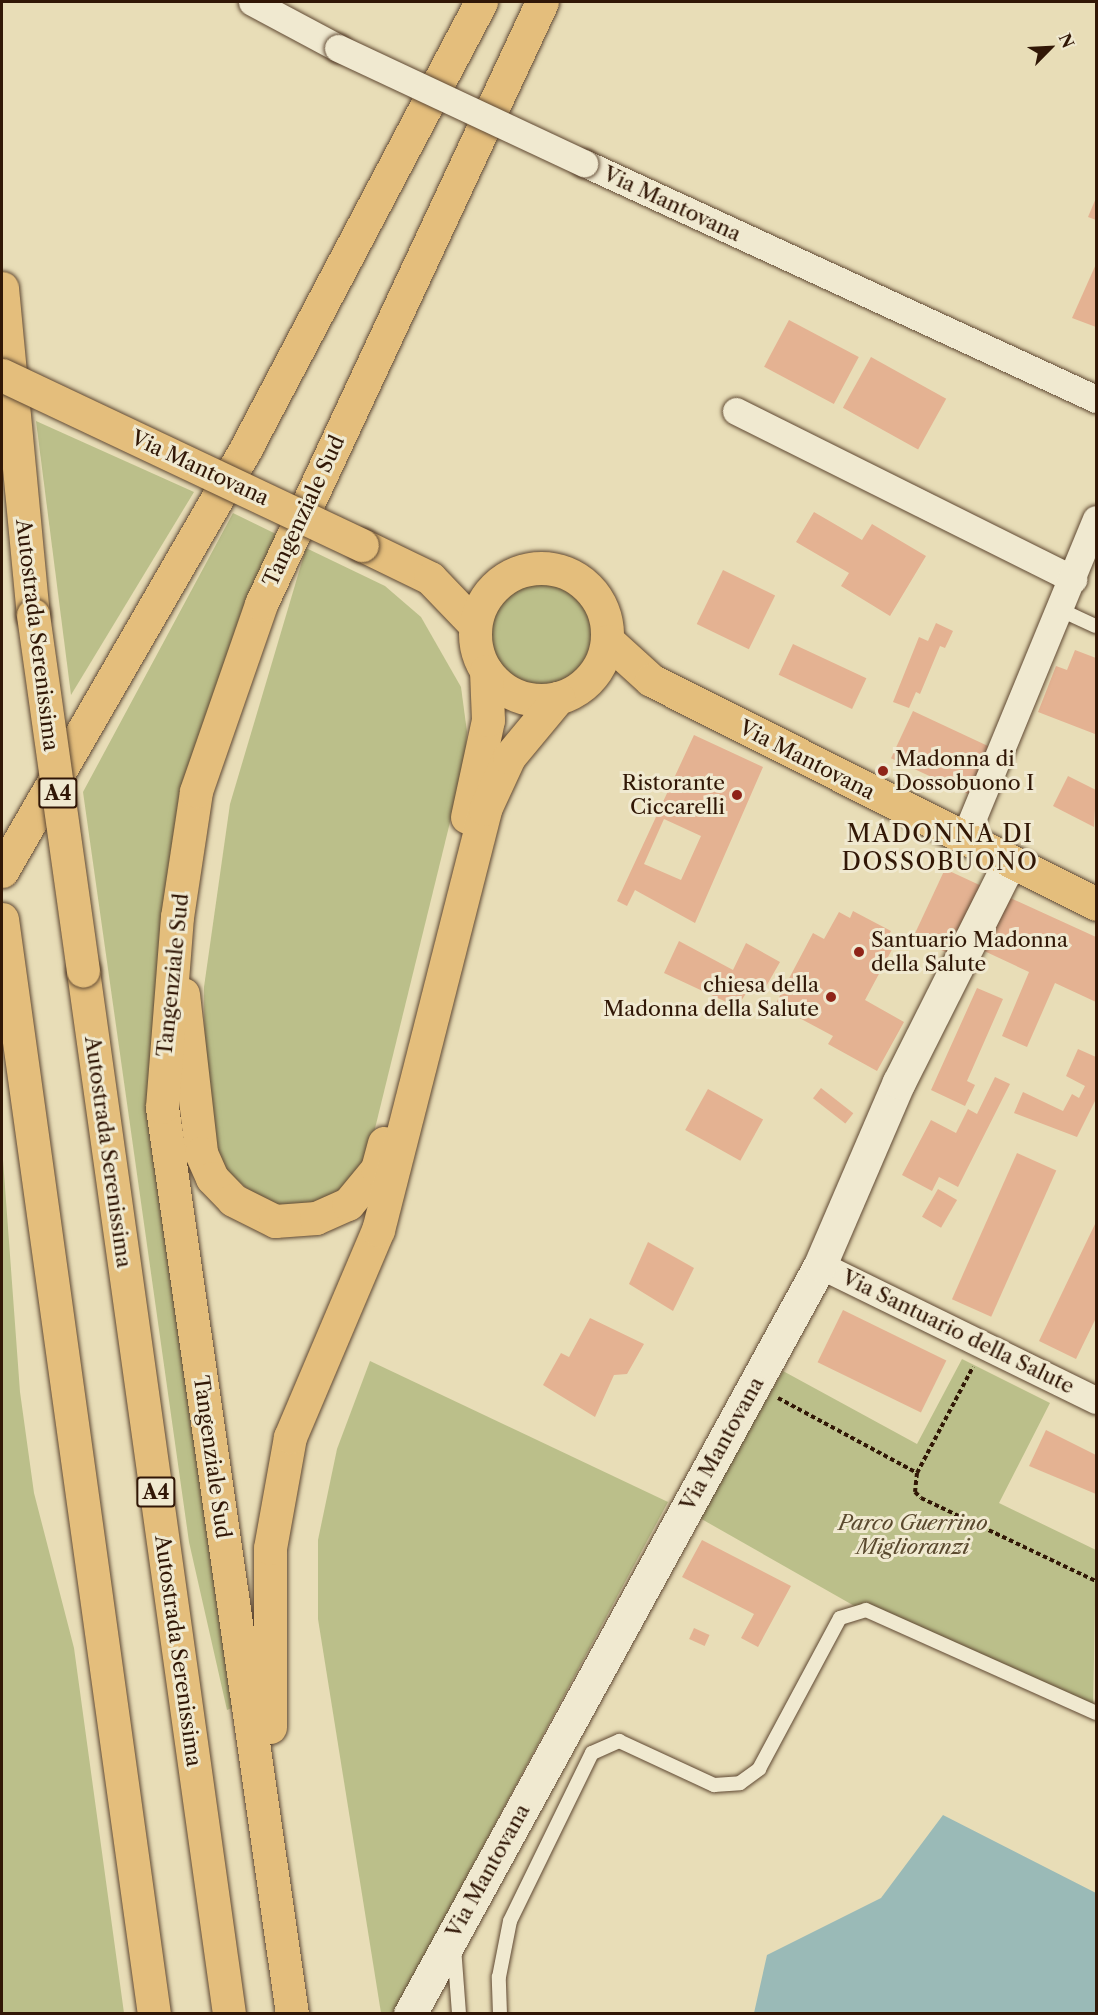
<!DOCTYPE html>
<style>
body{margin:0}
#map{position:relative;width:1098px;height:2015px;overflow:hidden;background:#e8ddb7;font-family:"Libre Caslon Text",serif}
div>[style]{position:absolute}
.green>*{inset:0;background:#bbbf8a}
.round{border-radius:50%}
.water>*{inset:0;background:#9abab7}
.building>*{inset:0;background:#e4b292;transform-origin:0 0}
.path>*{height:4px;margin-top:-2px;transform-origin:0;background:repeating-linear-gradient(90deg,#311706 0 4.5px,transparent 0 7.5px)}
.roads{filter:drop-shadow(0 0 2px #5f4832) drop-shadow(0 0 2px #5f4832)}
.service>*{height:14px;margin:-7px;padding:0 7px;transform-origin:7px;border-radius:7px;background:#f0e9d0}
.minor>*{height:27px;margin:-13.5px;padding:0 13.5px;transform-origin:13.5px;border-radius:13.5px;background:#f0e9d0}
.tertiary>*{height:33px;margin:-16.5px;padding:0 16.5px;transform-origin:16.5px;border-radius:16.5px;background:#f0e9d0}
.primary>*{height:33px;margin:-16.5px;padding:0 16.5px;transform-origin:16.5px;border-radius:16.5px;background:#e4be7c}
.primary>.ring{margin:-16.5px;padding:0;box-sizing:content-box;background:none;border:33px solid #e4be7c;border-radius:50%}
.trunk>*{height:33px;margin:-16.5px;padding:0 16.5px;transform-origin:16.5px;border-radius:16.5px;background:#e4be7c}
.motorway>*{height:33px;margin:-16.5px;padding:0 16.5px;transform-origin:16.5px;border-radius:16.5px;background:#e4be7c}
.bridges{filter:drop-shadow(0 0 2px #5f4832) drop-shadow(0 0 2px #5f4832)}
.minor-bridge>*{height:27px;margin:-13.5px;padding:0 13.5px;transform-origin:13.5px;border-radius:13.5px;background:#f0e9d0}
.primary-bridge>*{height:33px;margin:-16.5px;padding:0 16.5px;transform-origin:16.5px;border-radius:16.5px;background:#e4be7c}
.motorway-bridge>*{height:33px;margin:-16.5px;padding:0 16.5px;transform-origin:16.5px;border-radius:16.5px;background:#e4be7c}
.dots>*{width:16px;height:16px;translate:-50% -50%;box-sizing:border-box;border:3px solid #f0e9d0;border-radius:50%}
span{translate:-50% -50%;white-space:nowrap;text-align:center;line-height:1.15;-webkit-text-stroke:6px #f0e9d0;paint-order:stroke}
.shield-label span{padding:2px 4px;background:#f0e9d0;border:2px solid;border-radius:4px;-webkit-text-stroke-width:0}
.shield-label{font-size:20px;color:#311706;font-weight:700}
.street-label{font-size:21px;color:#311706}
.poi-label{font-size:21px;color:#311706}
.left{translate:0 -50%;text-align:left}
.right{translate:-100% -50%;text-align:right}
.park-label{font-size:21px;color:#5a492e;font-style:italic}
.quarter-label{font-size:24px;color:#311706;letter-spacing:1.5px}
.frame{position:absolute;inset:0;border:3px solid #311706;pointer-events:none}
.north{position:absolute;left:1020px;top:18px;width:60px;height:60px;-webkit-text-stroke:4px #f0e9d0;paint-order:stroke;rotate:66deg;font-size:16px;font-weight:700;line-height:24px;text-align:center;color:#311706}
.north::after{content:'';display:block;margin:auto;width:21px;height:27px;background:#311706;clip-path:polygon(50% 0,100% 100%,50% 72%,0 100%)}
</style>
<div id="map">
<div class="green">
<i style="clip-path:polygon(36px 421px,194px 492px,71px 695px)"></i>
<i style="clip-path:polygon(233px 513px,278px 535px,158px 975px,232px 1708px,227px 1710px,189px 1542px,83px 792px)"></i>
<i style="clip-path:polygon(306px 548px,385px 586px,421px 617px,461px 687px,467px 732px,465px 761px,368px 1157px,351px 1182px,320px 1202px,285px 1207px,262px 1201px,219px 1165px,205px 1093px,204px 987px,230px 804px)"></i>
<i class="round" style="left:487px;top:580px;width:106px;height:106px"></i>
<i style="clip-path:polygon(2px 1146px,20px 1392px,34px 1493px,74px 1648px,124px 2013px,2px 2013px)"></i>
<i style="clip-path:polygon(962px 1359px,1050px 1403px,999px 1503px,1096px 1550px,1093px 1712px,865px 1612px,698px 1517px,783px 1371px,917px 1444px)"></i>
<i style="clip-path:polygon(370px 1361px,668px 1502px,393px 2014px,381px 2013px,318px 1619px,318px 1540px,337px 1449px)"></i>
</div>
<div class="water">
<i style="clip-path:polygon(943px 1815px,1096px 1893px,1096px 2013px,754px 2013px,767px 1955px,881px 1898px)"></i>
</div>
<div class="building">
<i style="clip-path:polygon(1096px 198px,1096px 220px,1088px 217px)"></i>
<i style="clip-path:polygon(1096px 264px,1096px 327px,1072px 318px)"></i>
<i style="left:789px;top:320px;width:79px;height:53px;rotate:28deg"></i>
<i style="left:871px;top:357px;width:86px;height:58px;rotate:29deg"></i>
<i style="clip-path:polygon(814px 512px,862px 540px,872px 524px,926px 556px,890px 616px,841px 586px,849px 573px,796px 542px)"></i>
<i style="left:723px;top:570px;width:58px;height:60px;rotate:26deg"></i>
<i style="clip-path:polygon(936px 623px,953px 631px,945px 648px,940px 646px,920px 694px,916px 692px,909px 708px,893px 702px,919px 637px,928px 641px)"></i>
<i style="left:793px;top:644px;width:81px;height:34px;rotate:25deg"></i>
<i style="clip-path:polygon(1075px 650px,1096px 658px,1095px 734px,1038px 712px,1056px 666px,1067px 670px)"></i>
<i style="left:913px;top:711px;width:88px;height:52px;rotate:25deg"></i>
<i style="clip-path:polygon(evenodd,694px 735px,763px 767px,695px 923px,635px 890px,627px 906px,617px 901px,694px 735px,664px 819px,701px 836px,681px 880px,644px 864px,664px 819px)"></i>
<i style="clip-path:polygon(1068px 776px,1096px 790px,1094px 827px,1053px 806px)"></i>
<i style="left:945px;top:869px;width:44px;height:75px;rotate:25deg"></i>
<i style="clip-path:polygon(1006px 896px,1096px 937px,1096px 1002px,1055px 983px,1027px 1047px,1002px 1036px,1029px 972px,982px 950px)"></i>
<i style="clip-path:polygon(853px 911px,891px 931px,887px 938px,896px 942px,865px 1000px,904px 1022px,877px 1071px,828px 1044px,833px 1036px,775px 1005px,813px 933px,824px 939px,839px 912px,850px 918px)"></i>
<i style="clip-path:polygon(679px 941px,733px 970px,746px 943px,780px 962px,764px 990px,753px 983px,737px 1007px,664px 973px)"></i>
<i style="clip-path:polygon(977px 988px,1003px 999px,967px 1081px,975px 1085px,965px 1106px,931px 1090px)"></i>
<i style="clip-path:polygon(1078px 1049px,1096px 1057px,1096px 1099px,1077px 1137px,1014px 1113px,1023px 1092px,1063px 1111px,1072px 1094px,1079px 1098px,1085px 1086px,1066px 1076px)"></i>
<i style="clip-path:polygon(995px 1077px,1010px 1084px,958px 1187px,939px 1177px,932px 1191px,902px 1175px,931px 1120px,956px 1133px,968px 1109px,977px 1114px)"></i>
<i style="left:821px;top:1088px;width:41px;height:13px;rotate:38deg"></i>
<i style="left:708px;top:1089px;width:63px;height:47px;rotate:29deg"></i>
<i style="left:1017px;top:1153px;width:43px;height:160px;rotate:24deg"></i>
<i style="left:938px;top:1189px;width:22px;height:32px;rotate:30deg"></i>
<i style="clip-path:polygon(1096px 1222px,1096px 1318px,1076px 1359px,1039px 1341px)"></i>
<i style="clip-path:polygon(648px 1242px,694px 1268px,673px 1311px,629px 1284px)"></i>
<i style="left:843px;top:1310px;width:115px;height:58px;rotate:26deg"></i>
<i style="clip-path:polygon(590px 1318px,644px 1344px,627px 1374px,614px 1375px,595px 1417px,543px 1385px,561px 1353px,569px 1357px)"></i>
<i style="clip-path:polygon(1046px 1430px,1096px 1455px,1096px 1494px,1029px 1466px)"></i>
<i style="clip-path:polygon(702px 1540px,791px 1586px,758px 1647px,741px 1638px,754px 1614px,682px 1577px)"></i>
<i style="left:694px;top:1628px;width:17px;height:12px;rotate:24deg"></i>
</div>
<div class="path">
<i style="left:778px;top:1398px;width:158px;rotate:28.3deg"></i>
<i style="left:917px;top:1473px;width:19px;rotate:96deg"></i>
<i style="left:915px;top:1492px;width:8px;rotate:45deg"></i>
<i style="left:921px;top:1498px;width:194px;rotate:25.4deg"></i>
<i style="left:917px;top:1473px;width:120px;rotate:-62.2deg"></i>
</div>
<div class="roads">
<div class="service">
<i style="left:1061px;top:610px;width:38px;rotate:25deg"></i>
<i style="left:454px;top:1947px;width:67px;rotate:85.7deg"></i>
<i style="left:500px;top:2014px;width:37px;rotate:-92deg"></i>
<i style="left:499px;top:1977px;width:57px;rotate:-78.9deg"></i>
<i style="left:510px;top:1921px;width:187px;rotate:-64deg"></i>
<i style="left:592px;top:1753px;width:30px;rotate:-24deg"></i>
<i style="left:619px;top:1741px;width:105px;rotate:24.9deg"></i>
<i style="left:714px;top:1785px;width:26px;rotate:-4deg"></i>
<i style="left:740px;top:1783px;width:24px;rotate:-36deg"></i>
<i style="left:759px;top:1769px;width:171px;rotate:-61.8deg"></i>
<i style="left:840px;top:1618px;width:27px;rotate:-17deg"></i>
<i style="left:866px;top:1610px;width:252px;rotate:24.1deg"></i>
</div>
<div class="minor">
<i style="left:252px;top:2px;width:98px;rotate:28.1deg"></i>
<i style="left:584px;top:163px;width:564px;rotate:24.75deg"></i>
<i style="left:736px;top:411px;width:377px;rotate:26.5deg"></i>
<i style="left:964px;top:839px;width:346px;rotate:-67.6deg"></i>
<i style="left:820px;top:1265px;width:307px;rotate:26.1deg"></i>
</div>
<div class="tertiary">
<i style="left:410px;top:2014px;width:854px;rotate:-61.3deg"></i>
<i style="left:820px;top:1265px;width:199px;rotate:-66.7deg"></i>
<i style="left:899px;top:1082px;width:245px;rotate:-63.3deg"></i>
</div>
<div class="primary">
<i style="left:362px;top:545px;width:76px;rotate:25.9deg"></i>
<i style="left:430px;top:578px;width:65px;rotate:46.2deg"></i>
<i class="ring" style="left:475px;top:568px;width:99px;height:99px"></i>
<i style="left:608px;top:641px;width:58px;rotate:42.2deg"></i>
<i style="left:651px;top:680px;width:498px;rotate:26.7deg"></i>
</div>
<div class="trunk">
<i style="left:467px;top:817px;width:99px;rotate:-77.8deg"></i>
<i style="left:488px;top:720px;width:49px;rotate:-92.3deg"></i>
<i style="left:2px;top:871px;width:491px;rotate:-60deg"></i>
<i style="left:247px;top:446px;width:502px;rotate:-62.21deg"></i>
<i style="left:183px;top:994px;width:160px;rotate:83.5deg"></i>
<i style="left:201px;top:1153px;width:27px;rotate:66deg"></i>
<i style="left:212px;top:1178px;width:30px;rotate:46deg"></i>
<i style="left:233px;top:1200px;width:47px;rotate:26.6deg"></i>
<i style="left:275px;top:1221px;width:41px;rotate:-4.2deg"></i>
<i style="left:316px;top:1218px;width:35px;rotate:-24deg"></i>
<i style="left:348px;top:1204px;width:45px;rotate:-50.4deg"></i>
<i style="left:377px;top:1169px;width:27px;rotate:-75deg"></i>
<i style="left:270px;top:1727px;width:179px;rotate:-90deg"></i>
<i style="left:270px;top:1548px;width:113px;rotate:-79.8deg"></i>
<i style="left:290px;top:1437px;width:225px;rotate:-67deg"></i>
<i style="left:378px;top:1230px;width:434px;rotate:-75.7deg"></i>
<i style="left:485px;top:809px;width:57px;rotate:-65.2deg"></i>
<i style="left:509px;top:757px;width:77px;rotate:-50.3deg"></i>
<i style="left:292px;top:2014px;width:916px;rotate:-98.16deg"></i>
<i style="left:162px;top:1107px;width:191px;rotate:-85.5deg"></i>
<i style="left:177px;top:917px;width:127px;rotate:-81.4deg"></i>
<i style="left:196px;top:791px;width:198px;rotate:-70.8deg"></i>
<i style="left:261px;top:604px;width:664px;rotate:-64.98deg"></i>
</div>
<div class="motorway">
<i style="left:2px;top:288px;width:328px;rotate:84.6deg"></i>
<i style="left:2px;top:919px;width:1105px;rotate:82.1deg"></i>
<i style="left:83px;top:971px;width:1053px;rotate:82.03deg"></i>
</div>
</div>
<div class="bridges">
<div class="minor-bridge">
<i style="left:338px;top:48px;width:272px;rotate:25.1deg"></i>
</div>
<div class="primary-bridge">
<i style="left:2px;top:375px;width:398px;rotate:25.3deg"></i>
</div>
<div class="motorway-bridge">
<i style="left:33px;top:615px;width:359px;rotate:82deg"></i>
</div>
</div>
<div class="dots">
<i style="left:883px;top:771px;background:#8f2418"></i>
<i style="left:737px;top:795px;background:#8f2418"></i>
<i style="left:859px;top:952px;background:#8f2418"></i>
<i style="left:831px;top:997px;background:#8f2418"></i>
</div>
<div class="shield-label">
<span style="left:58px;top:793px">A4</span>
<span style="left:156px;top:1492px">A4</span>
</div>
<div class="street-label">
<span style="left:672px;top:204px;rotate:25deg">Via Mantovana</span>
<span style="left:200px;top:468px;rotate:25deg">Via Mantovana</span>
<span style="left:304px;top:511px;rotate:-65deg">Tangenziale Sud</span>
<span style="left:37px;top:635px;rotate:83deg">Autostrada Serenissima</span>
<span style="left:807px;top:760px;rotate:27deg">Via Mantovana</span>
<span style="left:173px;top:975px;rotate:-84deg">Tangenziale Sud</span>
<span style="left:108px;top:1152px;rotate:82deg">Autostrada Serenissima</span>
<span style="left:958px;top:1332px;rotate:26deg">Via Santuario della Salute</span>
<span style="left:722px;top:1444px;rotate:-61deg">Via Mantovana</span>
<span style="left:212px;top:1457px;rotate:82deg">Tangenziale Sud</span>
<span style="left:178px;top:1651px;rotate:82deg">Autostrada Serenissima</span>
<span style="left:488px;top:1871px;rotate:-61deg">Via Mantovana</span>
</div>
<div class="poi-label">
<span class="left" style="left:895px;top:771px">Madonna di<br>Dossobuono I</span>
<span class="right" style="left:725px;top:795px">Ristorante<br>Ciccarelli</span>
<span class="left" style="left:871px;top:952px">Santuario Madonna<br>della Salute</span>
<span class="right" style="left:819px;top:997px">chiesa della<br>Madonna della Salute</span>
</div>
<div class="park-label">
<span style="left:913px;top:1535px">Parco Guerrino<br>Miglioranzi</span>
</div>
<div class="quarter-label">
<span style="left:940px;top:848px">MADONNA DI<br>DOSSOBUONO</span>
</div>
<div class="frame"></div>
<div class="north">N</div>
</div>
